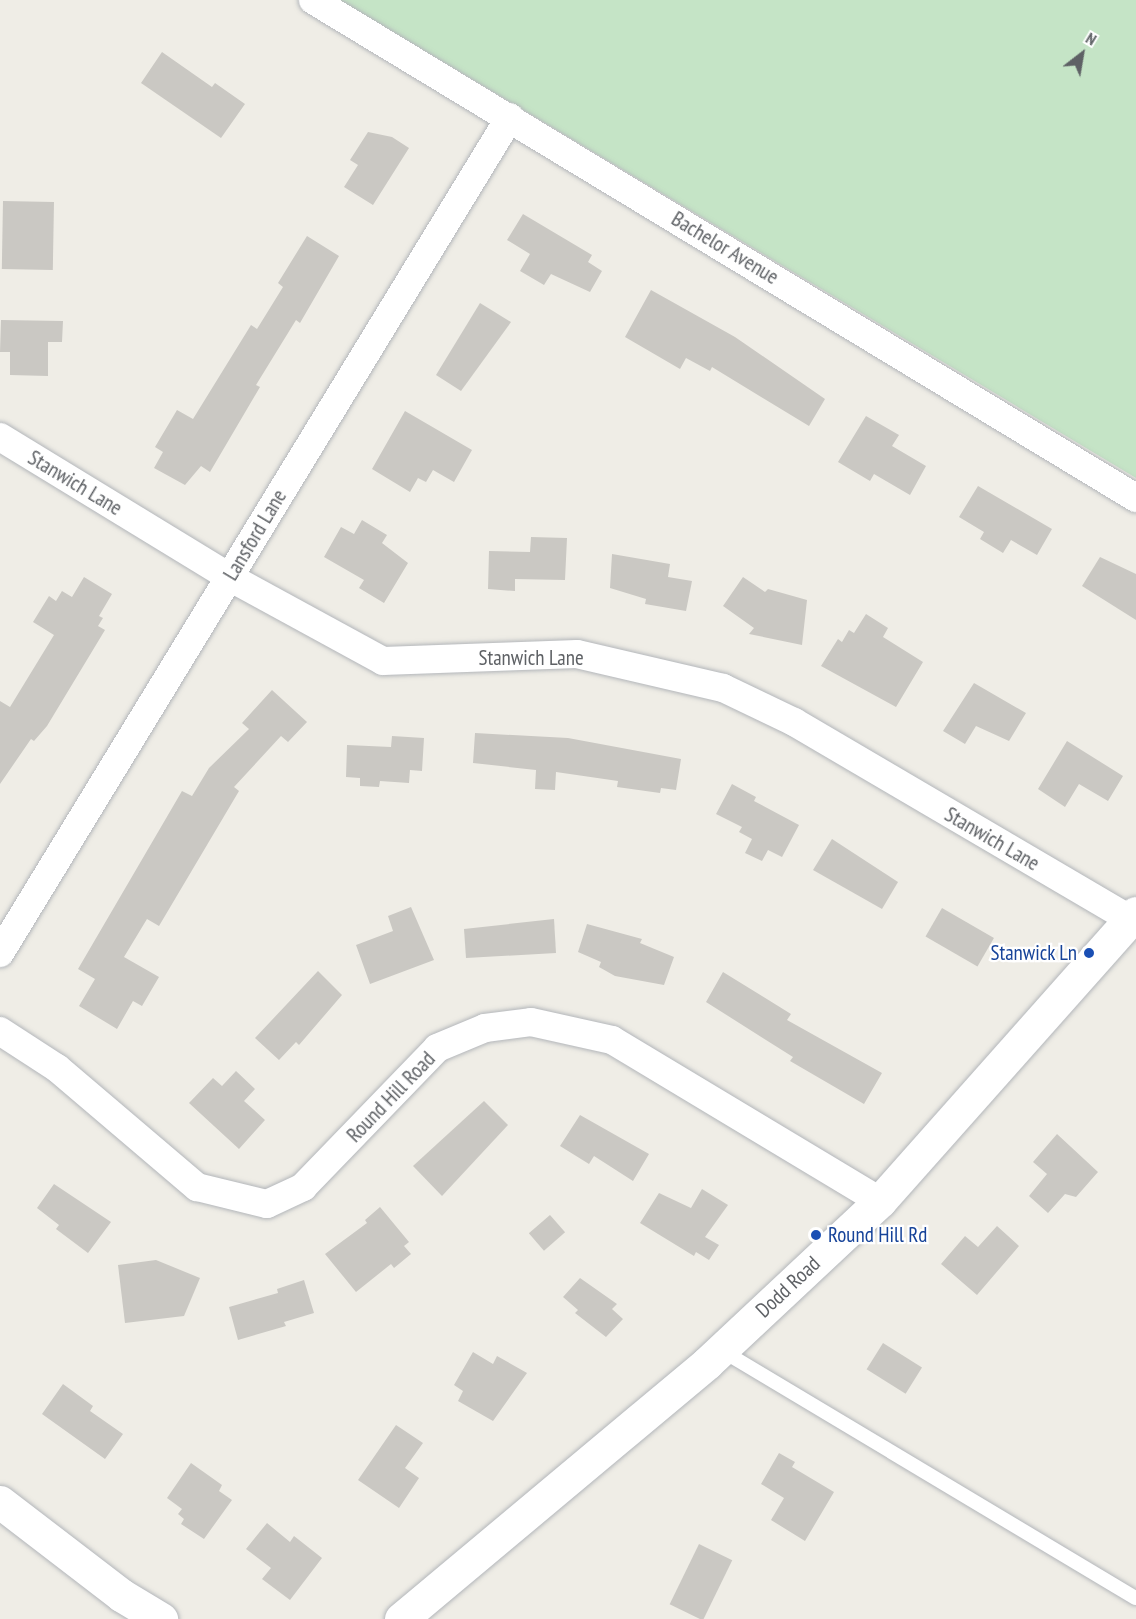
<!DOCTYPE html>
<style>
body{margin:0}
#map{position:relative;width:1136px;height:1619px;overflow:hidden;background:#efede6;font-family:"PT Sans Narrow",sans-serif}
div>[style]{position:absolute}
.green>*{inset:0;background:#c5e4c6}
.building>*{inset:0;background:#cac8c3;transform-origin:0 0}
.roads{filter:drop-shadow(0 0 2px #b3b6ba) drop-shadow(0 0 2px #b3b6ba)}
.lane>*{height:14px;margin:-7px;padding:0 7px;transform-origin:7px;border-radius:7px;background:#fff}
.street>*{height:28px;margin:-14px;padding:0 14px;transform-origin:14px;border-radius:14px;background:#fff}
.secondary>*{height:33px;margin:-16.5px;padding:0 16.5px;transform-origin:16.5px;border-radius:16.5px;background:#fff}
.dots>*{width:16px;height:16px;translate:-50% -50%;box-sizing:border-box;border:3px solid #fff;border-radius:50%}
span{translate:-50% -50%;white-space:nowrap;text-align:center;line-height:1.15;-webkit-text-stroke:4.5px #fff;paint-order:stroke}
.street-label{font-size:21px;color:#5e6165}
.transit-label{font-size:21px;color:#164399}
.right{translate:-100% -50%;text-align:right}
.left{translate:0 -50%;text-align:left}
.north{position:absolute;left:1052px;top:24px;width:60px;height:60px;-webkit-text-stroke:4px #fff;paint-order:stroke;rotate:31deg;font-size:16px;font-weight:700;line-height:24px;text-align:center;color:#5e6165}
.north::after{content:'';display:block;margin:auto;width:21px;height:27px;background:#5e6165;clip-path:polygon(50% 0,100% 100%,50% 72%,0 100%)}
</style>
<div id="map">
<div class="green">
<i style="clip-path:polygon(340px 0,1136px 0,1136px 478px,515px 105px)"></i>
</div>
<div class="building">
<i style="clip-path:polygon(162px 52px,212px 87px,215px 83px,245px 104px,221px 138px,141px 83px)"></i>
<i style="clip-path:polygon(368px 132px,392px 137px,409px 148px,373px 205px,344px 187px,358px 165px,350px 160px)"></i>
<i style="left:3px;top:201px;width:51px;height:68px;rotate:1deg"></i>
<i style="clip-path:polygon(523px 214px,592px 255px,588px 262px,602px 271px,590px 292px,551px 274px,544px 285px,520px 271px,530px 254px,507px 240px)"></i>
<i style="clip-path:polygon(307px 236px,339px 256px,300px 323px,296px 320px,256px 385px,260px 387px,210px 472px,201px 466px,185px 485px,154px 468px,163px 452px,155px 447px,177px 410px,193px 419px,251px 325px,257px 329px,283px 287px,278px 283px)"></i>
<i style="clip-path:polygon(651px 290px,735px 337px,825px 399px,809px 426px,712px 367px,710px 371px,686px 358px,680px 369px,625px 337px)"></i>
<i style="clip-path:polygon(480px 303px,511px 322px,461px 391px,436px 375px)"></i>
<i style="clip-path:polygon(1px 320px,63px 321px,62px 342px,48px 342px,48px 376px,10px 375px,10px 352px,0 352px)"></i>
<i style="clip-path:polygon(405px 411px,472px 450px,454px 482px,433px 470px,426px 482px,418px 478px,410px 492px,372px 469px)"></i>
<i style="clip-path:polygon(866px 416px,899px 435px,892px 446px,926px 466px,910px 495px,874px 474px,870px 481px,838px 462px)"></i>
<i style="clip-path:polygon(978px 486px,1052px 529px,1037px 555px,1011px 540px,1003px 553px,980px 539px,984px 532px,959px 517px)"></i>
<i style="clip-path:polygon(362px 520px,387px 535px,382px 543px,408px 563px,384px 603px,359px 588px,364px 580px,324px 557px,341px 527px,354px 534px)"></i>
<i style="clip-path:polygon(531px 537px,567px 538px,565px 580px,515px 579px,515px 591px,488px 589px,489px 551px,530px 552px)"></i>
<i style="clip-path:polygon(612px 554px,670px 564px,668px 577px,692px 581px,686px 611px,645px 604px,646px 599px,610px 588px)"></i>
<i style="clip-path:polygon(1100px 557px,1136px 574px,1136px 620px,1082px 586px)"></i>
<i style="clip-path:polygon(84px 577px,112px 594px,99px 616px,103px 618px,98px 626px,105px 630px,47px 726px,34px 741px,31px 739px,0 784px,0 701px,10px 707px,54px 635px,33px 622px,49px 596px,56px 601px,62px 591px,72px 597px)"></i>
<i style="clip-path:polygon(743px 577px,765px 592px,768px 589px,807px 600px,802px 645px,749px 634px,754px 628px,723px 606px)"></i>
<i style="clip-path:polygon(866px 614px,888px 628px,883px 637px,923px 662px,896px 707px,821px 666px,838px 639px,842px 642px,849px 630px,854px 633px)"></i>
<i style="clip-path:polygon(974px 683px,1026px 713px,1009px 741px,976px 726px,965px 744px,943px 731px)"></i>
<i style="clip-path:polygon(272px 690px,307px 722px,288px 742px,281px 736px,234px 787px,239px 791px,159px 926px,147px 919px,124px 957px,159px 977px,142px 1006px,133px 1001px,117px 1029px,79px 1006px,95px 979px,78px 969px,182px 791px,192px 796px,209px 768px,249px 729px,242px 723px)"></i>
<i style="clip-path:polygon(475px 733px,568px 738px,681px 759px,676px 790px,661px 788px,660px 793px,617px 787px,618px 781px,556px 772px,555px 790px,535px 789px,536px 770px,473px 763px)"></i>
<i style="clip-path:polygon(392px 736px,424px 738px,422px 771px,410px 770px,409px 783px,380px 781px,379px 787px,360px 786px,360px 778px,346px 777px,347px 745px,391px 747px)"></i>
<i style="clip-path:polygon(1067px 741px,1123px 776px,1108px 801px,1079px 784px,1065px 807px,1038px 789px)"></i>
<i style="clip-path:polygon(732px 784px,756px 797px,754px 801px,799px 825px,782px 857px,768px 850px,762px 861px,745px 853px,752px 839px,739px 832px,742px 827px,716px 814px)"></i>
<i style="clip-path:polygon(832px 839px,898px 882px,882px 909px,813px 870px)"></i>
<i style="clip-path:polygon(411px 907px,434px 960px,370px 984px,356px 945px,393px 931px,388px 916px)"></i>
<i style="left:942px;top:908px;width:60px;height:33px;rotate:30deg"></i>
<i style="clip-path:polygon(554px 919px,556px 953px,466px 958px,464px 929px)"></i>
<i style="clip-path:polygon(587px 924px,642px 939px,640px 943px,674px 957px,664px 985px,615px 976px,599px 967px,601px 962px,578px 952px)"></i>
<i style="clip-path:polygon(318px 971px,342px 995px,299px 1045px,296px 1042px,279px 1060px,255px 1038px)"></i>
<i style="clip-path:polygon(723px 972px,791px 1014px,787px 1020px,882px 1073px,864px 1104px,790px 1061px,793px 1057px,706px 1002px)"></i>
<i style="clip-path:polygon(236px 1071px,255px 1089px,244px 1101px,265px 1120px,239px 1149px,189px 1103px,213px 1078px,222px 1086px)"></i>
<i style="clip-path:polygon(484px 1101px,508px 1125px,442px 1196px,413px 1166px)"></i>
<i style="clip-path:polygon(580px 1115px,649px 1154px,633px 1181px,594px 1156px,589px 1164px,560px 1146px)"></i>
<i style="clip-path:polygon(1057px 1134px,1098px 1172px,1076px 1197px,1065px 1194px,1048px 1213px,1029px 1196px,1047px 1174px,1033px 1162px)"></i>
<i style="clip-path:polygon(54px 1184px,111px 1222px,88px 1253px,56px 1229px,59px 1225px,37px 1208px)"></i>
<i style="clip-path:polygon(702px 1189px,728px 1205px,705px 1237px,719px 1245px,709px 1260px,696px 1252px,694px 1256px,640px 1223px,659px 1193px,691px 1208px)"></i>
<i style="clip-path:polygon(380px 1207px,409px 1242px,404px 1246px,411px 1254px,394px 1268px,391px 1264px,356px 1292px,325px 1254px,367px 1223px,365px 1220px)"></i>
<i style="left:550px;top:1215px;width:23px;height:28px;rotate:49deg"></i>
<i style="clip-path:polygon(997px 1226px,1019px 1246px,977px 1295px,941px 1264px,965px 1236px,978px 1247px)"></i>
<i style="clip-path:polygon(156px 1260px,200px 1278px,184px 1316px,125px 1323px,118px 1265px)"></i>
<i style="clip-path:polygon(580px 1278px,617px 1304px,612px 1309px,623px 1319px,606px 1337px,575px 1313px,578px 1310px,563px 1297px)"></i>
<i style="clip-path:polygon(304px 1280px,314px 1313px,284px 1322px,286px 1326px,238px 1340px,229px 1307px,278px 1293px,277px 1289px)"></i>
<i style="left:883px;top:1343px;width:46px;height:31px;rotate:32deg"></i>
<i style="clip-path:polygon(473px 1352px,493px 1364px,497px 1356px,527px 1373px,493px 1421px,458px 1401px,463px 1391px,454px 1385px)"></i>
<i style="clip-path:polygon(63px 1384px,93px 1406px,90px 1411px,123px 1434px,105px 1459px,42px 1414px)"></i>
<i style="clip-path:polygon(396px 1425px,423px 1443px,405px 1468px,419px 1478px,399px 1508px,358px 1480px)"></i>
<i style="clip-path:polygon(779px 1453px,795px 1462px,792px 1467px,834px 1492px,805px 1541px,771px 1520px,784px 1498px,761px 1484px)"></i>
<i style="clip-path:polygon(191px 1463px,222px 1485px,219px 1491px,232px 1500px,204px 1539px,181px 1524px,184px 1519px,178px 1514px,182px 1509px,167px 1498px)"></i>
<i style="clip-path:polygon(267px 1523px,290px 1542px,294px 1536px,322px 1558px,290px 1600px,262px 1579px,271px 1568px,246px 1549px)"></i>
<i style="left:699px;top:1544px;width:37px;height:67px;rotate:26deg"></i>
</div>
<div class="roads">
<div class="lane">
<i style="left:721px;top:1350px;width:483px;rotate:30.9deg"></i>
</div>
<div class="street">
<i style="left:313px;top:0;width:962px;rotate:31.18deg"></i>
<i style="left:0;top:437px;width:268px;rotate:31.4deg"></i>
<i style="left:229px;top:577px;width:175px;rotate:28.6deg"></i>
<i style="left:383px;top:661px;width:194px;rotate:-2.1deg"></i>
<i style="left:577px;top:654px;width:150px;rotate:13.1deg"></i>
<i style="left:723px;top:688px;width:79px;rotate:25.6deg"></i>
<i style="left:794px;top:722px;width:397px;rotate:30.4deg"></i>
<i style="left:0;top:953px;width:979px;rotate:-58.61deg"></i>
<i style="left:0;top:1031px;width:68px;rotate:33deg"></i>
<i style="left:57px;top:1068px;width:184px;rotate:40.4deg"></i>
<i style="left:197px;top:1187px;width:72px;rotate:13.7deg"></i>
<i style="left:267px;top:1204px;width:40px;rotate:-25deg"></i>
<i style="left:303px;top:1187px;width:193px;rotate:-46deg"></i>
<i style="left:437px;top:1048px;width:52px;rotate:-22.6deg"></i>
<i style="left:485px;top:1028px;width:46px;rotate:-7.4deg"></i>
<i style="left:531px;top:1022px;width:83px;rotate:12.5deg"></i>
<i style="left:612px;top:1040px;width:313px;rotate:31deg"></i>
</div>
<div class="secondary">
<i style="left:0;top:1502px;width:153px;rotate:37.5deg"></i>
<i style="left:121px;top:1595px;width:47px;rotate:31deg"></i>
<i style="left:401px;top:1619px;width:399px;rotate:-39.9deg"></i>
<i style="left:707px;top:1363px;width:237px;rotate:-43.1deg"></i>
<i style="left:880px;top:1201px;width:385px;rotate:-48.4deg"></i>
</div>
</div>
<div class="dots">
<i style="left:1089px;top:953px;background:#1a4fb4"></i>
<i style="left:816px;top:1235px;background:#1a4fb4"></i>
</div>
<div class="street-label">
<span style="left:725px;top:248px;rotate:31deg">Bachelor Avenue</span>
<span style="left:75px;top:483px;rotate:31deg">Stanwich Lane</span>
<span style="left:255px;top:535px;rotate:-59deg">Lansford Lane</span>
<span style="left:531px;top:658px">Stanwich Lane</span>
<span style="left:992px;top:839px;rotate:30deg">Stanwich Lane</span>
<span style="left:391px;top:1097px;rotate:-46deg">Round Hill Road</span>
<span style="left:788px;top:1287px;rotate:-43deg">Dodd Road</span>
</div>
<div class="transit-label">
<span class="right" style="left:1077px;top:953px">Stanwick Ln</span>
<span class="left" style="left:828px;top:1235px">Round Hill Rd</span>
</div>
<div class="north">N</div>
</div>
